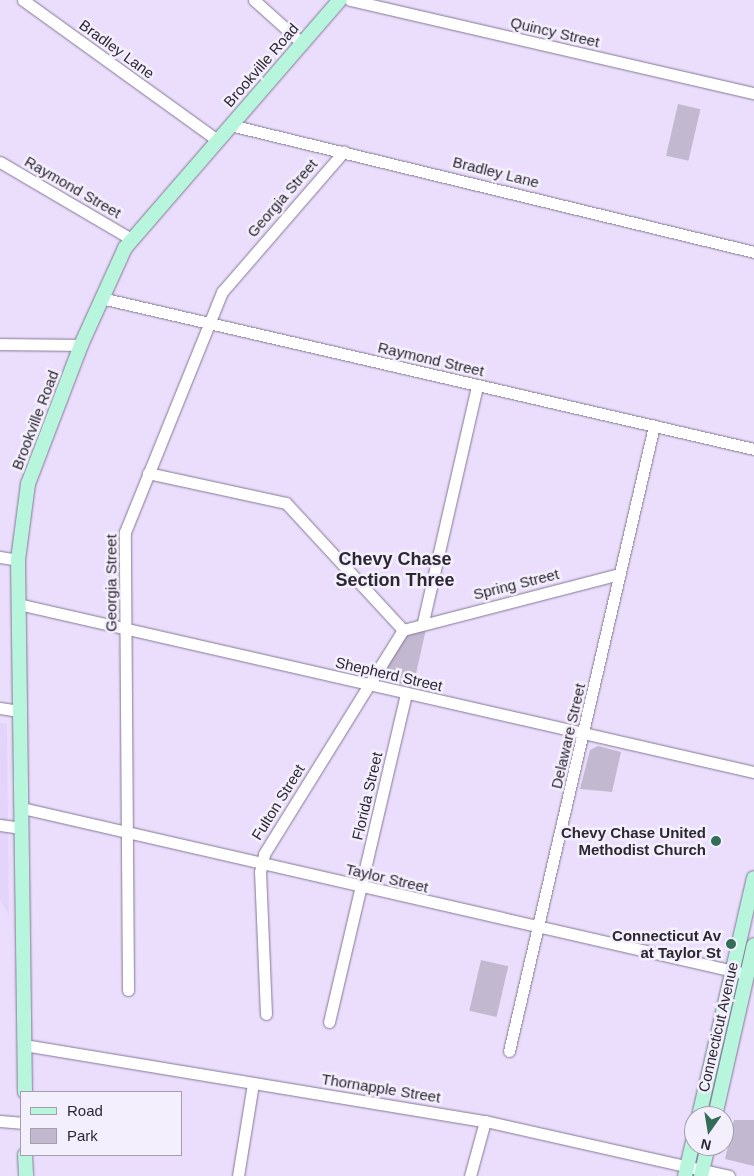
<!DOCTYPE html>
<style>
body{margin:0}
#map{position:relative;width:754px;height:1176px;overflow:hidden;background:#ebdefd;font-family:Helvetica,sans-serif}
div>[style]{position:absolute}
.built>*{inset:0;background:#e4d4fb}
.green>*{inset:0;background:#c2b8cf;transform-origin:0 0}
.roads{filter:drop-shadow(0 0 1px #847894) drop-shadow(0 0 1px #847894)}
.minor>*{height:11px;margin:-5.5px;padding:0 5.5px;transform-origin:5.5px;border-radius:5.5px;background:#fff}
.major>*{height:14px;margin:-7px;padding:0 7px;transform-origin:7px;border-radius:7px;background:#b7f6dd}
.dots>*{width:14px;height:14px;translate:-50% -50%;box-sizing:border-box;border:2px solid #f4effc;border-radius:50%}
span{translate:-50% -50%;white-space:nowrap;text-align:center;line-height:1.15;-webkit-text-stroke:5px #f4effc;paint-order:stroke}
.street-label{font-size:15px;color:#2c2732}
.poi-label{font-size:15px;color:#2c2732;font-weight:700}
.right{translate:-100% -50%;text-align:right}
.quarter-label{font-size:18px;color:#2c2732;font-weight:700}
.legend{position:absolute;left:20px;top:1091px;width:162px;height:65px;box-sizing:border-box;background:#f4effc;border:1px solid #a49fab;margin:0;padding:6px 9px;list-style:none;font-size:15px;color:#2c2732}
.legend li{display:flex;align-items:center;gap:10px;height:25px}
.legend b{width:25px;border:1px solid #a49fab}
.north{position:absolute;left:684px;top:1106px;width:50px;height:50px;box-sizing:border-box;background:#f4effc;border:1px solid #a49fab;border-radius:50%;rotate:193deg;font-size:14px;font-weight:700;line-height:20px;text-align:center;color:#2c2732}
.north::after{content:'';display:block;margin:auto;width:18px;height:22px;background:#336d57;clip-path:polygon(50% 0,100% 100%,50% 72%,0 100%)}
</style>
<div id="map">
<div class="built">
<i style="clip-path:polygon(0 722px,7px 724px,9px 916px,0 900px)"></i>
</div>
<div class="green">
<i style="left:678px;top:104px;width:23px;height:53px;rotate:13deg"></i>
<i style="clip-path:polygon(426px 629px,413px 687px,386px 680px,381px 673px,405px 634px)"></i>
<i style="clip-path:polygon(598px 746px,621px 752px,612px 792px,580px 789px,590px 750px)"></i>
<i style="left:481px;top:960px;width:28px;height:52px;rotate:13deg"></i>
<i style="clip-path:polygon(734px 1120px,754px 1120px,754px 1166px,725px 1159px)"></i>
</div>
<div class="roads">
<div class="minor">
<i style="left:23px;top:0;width:239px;rotate:35.8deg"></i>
<i style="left:254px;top:0;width:64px;rotate:41.9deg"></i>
<i style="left:350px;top:0;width:415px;rotate:13deg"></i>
<i style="left:230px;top:125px;width:539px;rotate:13.62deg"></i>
<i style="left:0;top:162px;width:152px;rotate:30.4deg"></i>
<i style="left:101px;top:298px;width:670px;rotate:13.02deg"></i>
<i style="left:0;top:344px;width:81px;rotate:0.7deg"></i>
<i style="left:148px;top:473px;width:141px;rotate:12.3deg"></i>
<i style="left:286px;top:503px;width:173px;rotate:47.3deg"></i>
<i style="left:403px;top:630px;width:224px;rotate:-14.5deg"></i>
<i style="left:0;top:557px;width:18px;rotate:9deg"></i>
<i style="left:18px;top:604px;width:755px;rotate:12.86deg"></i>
<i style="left:423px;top:622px;width:242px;rotate:-77.1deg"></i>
<i style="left:0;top:708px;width:19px;rotate:9deg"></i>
<i style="left:22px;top:808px;width:744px;rotate:12.9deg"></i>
<i style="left:0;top:825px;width:22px;rotate:8deg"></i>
<i style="left:128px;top:990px;width:458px;rotate:-90.4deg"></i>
<i style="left:125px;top:532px;width:259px;rotate:-68deg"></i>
<i style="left:222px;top:292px;width:186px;rotate:-49.1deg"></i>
<i style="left:266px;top:1014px;width:142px;rotate:-92.4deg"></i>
<i style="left:260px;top:872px;width:18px;rotate:-77deg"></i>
<i style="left:264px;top:854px;width:264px;rotate:-58.2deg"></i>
<i style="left:329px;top:1022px;width:338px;rotate:-76.8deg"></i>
<i style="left:24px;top:1045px;width:467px;rotate:9.4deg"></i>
<i style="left:485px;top:1121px;width:250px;rotate:12.7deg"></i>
<i style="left:509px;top:1051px;width:642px;rotate:-76.94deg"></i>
<i style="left:0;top:1121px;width:21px;rotate:5deg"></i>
<i style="left:238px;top:1176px;width:94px;rotate:-80.8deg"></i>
<i style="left:470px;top:1176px;width:57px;rotate:-74.7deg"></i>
</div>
<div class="major">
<i style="left:25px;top:1092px;width:532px;rotate:-90.75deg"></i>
<i style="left:18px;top:560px;width:77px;rotate:-82.5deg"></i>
<i style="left:28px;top:484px;width:149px;rotate:-69.1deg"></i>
<i style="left:81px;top:345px;width:107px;rotate:-65.6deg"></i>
<i style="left:125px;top:248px;width:328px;rotate:-49.1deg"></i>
<i style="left:699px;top:1116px;width:244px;rotate:-77deg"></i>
<i style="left:715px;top:1116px;width:175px;rotate:-77.2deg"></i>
<i style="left:25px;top:1155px;width:21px;rotate:87deg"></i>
<i style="left:685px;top:1176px;width:39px;rotate:-77deg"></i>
<i style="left:701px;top:1176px;width:31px;rotate:-77deg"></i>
</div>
</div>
<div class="dots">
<i style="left:716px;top:841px;background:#336d57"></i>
<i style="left:731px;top:944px;background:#336d57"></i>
</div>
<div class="street-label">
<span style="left:555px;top:32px;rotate:13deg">Quincy Street</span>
<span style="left:117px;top:49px;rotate:36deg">Bradley Lane</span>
<span style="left:261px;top:65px;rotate:-49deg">Brookville Road</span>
<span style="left:496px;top:172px;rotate:14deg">Bradley Lane</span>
<span style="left:73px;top:187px;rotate:30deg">Raymond Street</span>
<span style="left:282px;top:198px;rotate:-49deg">Georgia Street</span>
<span style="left:431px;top:359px;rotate:13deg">Raymond Street</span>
<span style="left:35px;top:420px;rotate:-69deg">Brookville Road</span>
<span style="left:111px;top:583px;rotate:-90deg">Georgia Street</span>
<span style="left:516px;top:584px;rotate:-14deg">Spring Street</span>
<span style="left:389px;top:674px;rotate:13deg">Shepherd Street</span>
<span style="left:568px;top:736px;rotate:-77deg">Delaware Street</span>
<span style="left:367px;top:796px;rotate:-77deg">Florida Street</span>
<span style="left:278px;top:802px;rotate:-58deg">Fulton Street</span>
<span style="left:387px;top:878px;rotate:13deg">Taylor Street</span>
<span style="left:718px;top:1027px;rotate:-77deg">Connecticut Avenue</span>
<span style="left:381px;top:1088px;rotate:9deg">Thornapple Street</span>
</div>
<div class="poi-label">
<span class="right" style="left:706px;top:841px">Chevy Chase United<br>Methodist Church</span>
<span class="right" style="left:721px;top:944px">Connecticut Av<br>at Taylor St</span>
</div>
<div class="quarter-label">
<span style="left:395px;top:570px">Chevy Chase<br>Section Three</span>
</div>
<ul class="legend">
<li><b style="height:6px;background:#b7f6dd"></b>Road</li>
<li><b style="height:14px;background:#c2b8cf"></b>Park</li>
</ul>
<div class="north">N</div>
</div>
